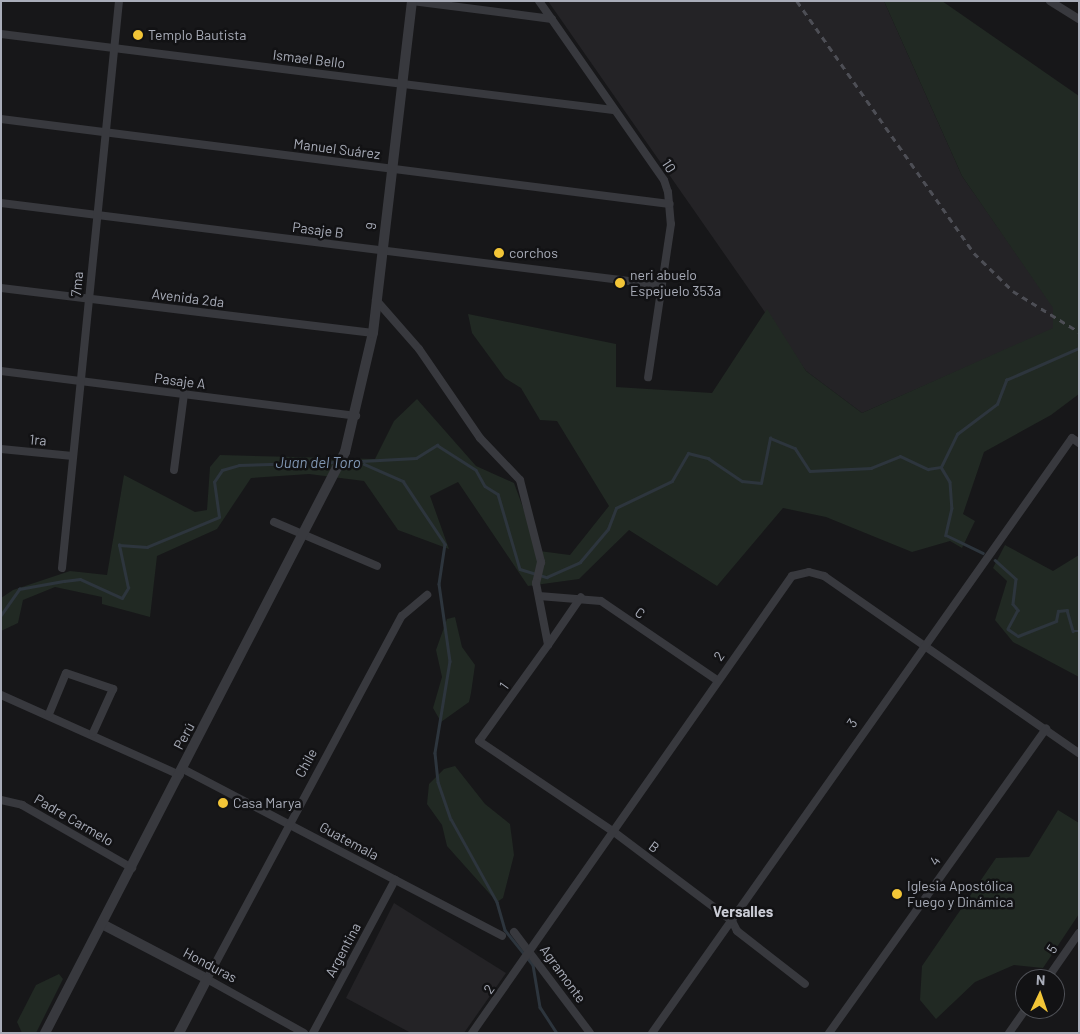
<!DOCTYPE html>
<meta charset="utf-8">
<style>
body{margin:0}
#map{position:relative;width:1080px;height:1034px;overflow:hidden;background:#171719;font-family:Barlow,sans-serif}
div>[style]{position:absolute}
.built>*{inset:0;background:#242326}
.green>*{inset:0;background:#212923}
.stream>*{height:2.5px;margin:-1.25px;padding:0 1.25px;transform-origin:1.25px;border-radius:1.25px;background:#2d353d}
.minor>*{height:8px;margin:-4px;padding:0 4px;transform-origin:4px;border-radius:4px;background:#38393e}
.tertiary>*{height:10px;margin:-5px;padding:0 5px;transform-origin:5px;border-radius:5px;background:#38393e}
.rail>*{height:2.5px;margin-top:-1.25px;transform-origin:0;background:repeating-linear-gradient(90deg,#4d4e55 0 6px,transparent 0 11px)}
.dots>*{width:14px;height:14px;translate:-50% -50%;box-sizing:border-box;border:2px solid #121214;border-radius:50%}
span{translate:-50% -50%;white-space:nowrap;text-align:center;line-height:1.15;-webkit-text-stroke:5px #121214;paint-order:stroke}
.poi-label{font-size:14px;color:#a9adb9}
.left{translate:0 -50%;text-align:left}
.street-label{font-size:14px;color:#a9adb9}
.water-label{font-size:15px;color:#8197b4;font-style:italic}
.neighbourhood-label{font-size:15px;color:#caccd5;font-weight:700}
.frame{position:absolute;inset:0;border:2px solid #a9adb9;pointer-events:none}
.north{position:absolute;left:1015px;top:969px;width:50px;height:50px;box-sizing:border-box;background:#121214;border:1px solid #4e5056;border-radius:50%;rotate:3deg;font-size:14px;font-weight:700;line-height:20px;text-align:center;color:#a9adb9}
.north::after{content:'';display:block;margin:auto;width:18px;height:22px;background:#f2c537;clip-path:polygon(50% 0,100% 100%,50% 72%,0 100%)}
</style>
<div id="map">
<div class="built">
<i style="clip-path:polygon(548px 1px,884px 1px,962px 176px,1054px 308px,1053px 329px,862px 413px,806px 371px)"></i>
<i style="clip-path:polygon(394px 903px,506px 973px,464px 1033px,411px 1033px,346px 998px)"></i>
</div>
<div class="green">
<i style="clip-path:polygon(884px 1px,942px 1px,1079px 96px,1079px 394px,1051px 415px,984px 452px,963px 514px,975px 521px,962px 548px,950px 541px,912px 552px,826px 517px,783px 508px,717px 586px,629px 530px,579px 579px,528px 586px,458px 482px,430px 496px,449px 549px,398px 530px,364px 481px,309px 474px,251px 478px,217px 529px,157px 556px,150px 617px,102px 604px,102px 597px,55px 587px,23px 600px,18px 623px,1px 631px,1px 598px,13px 590px,70px 571px,107px 575px,124px 475px,195px 512px,207px 510px,210px 467px,220px 455px,375px 459px,394px 421px,417px 399px,476px 466px,514px 483px,539px 551px,570px 555px,609px 506px,557px 421px,540px 420px,521px 388px,505px 378px,472px 333px,468px 314px,616px 344px,616px 387px,712px 393px,767px 309px,806px 371px,862px 413px,1053px 328px,1053px 308px,962px 176px)"></i>
<i style="clip-path:polygon(1005px 545px,1053px 571px,1079px 555px,1079px 677px,1013px 642px,995px 620px,1007px 581px,993px 568px)"></i>
<i style="clip-path:polygon(455px 617px,462px 647px,475px 665px,471px 693px,469px 702px,441px 722px,433px 708px,442px 677px,436px 650px,447px 619px)"></i>
<i style="clip-path:polygon(455px 766px,485px 804px,510px 824px,514px 855px,503px 898px,497px 902px,447px 846px,442px 825px,427px 804px,429px 784px,444px 769px)"></i>
<i style="clip-path:polygon(1058px 810px,1079px 823px,1079px 914px,1043px 968px,1014px 965px,975px 982px,936px 1019px,920px 1000px,922px 966px,996px 858px,1029px 857px)"></i>
<i style="clip-path:polygon(59px 974px,63px 979px,36px 1033px,22px 1033px,17px 1022px,36px 985px)"></i>
</div>
<div class="stream">
<i style="left:343px;top:462px;width:73px;rotate:-3.1deg"></i>
<i style="left:416px;top:458px;width:25px;rotate:-32deg"></i>
<i style="left:437px;top:445px;width:46px;rotate:32.7deg"></i>
<i style="left:476px;top:470px;width:18px;rotate:61deg"></i>
<i style="left:485px;top:486px;width:15px;rotate:32deg"></i>
<i style="left:498px;top:494px;width:78px;rotate:73.7deg"></i>
<i style="left:520px;top:569px;width:28px;rotate:17deg"></i>
<i style="left:547px;top:577px;width:36px;rotate:-24deg"></i>
<i style="left:580px;top:562px;width:43px;rotate:-49.7deg"></i>
<i style="left:608px;top:529px;width:22px;rotate:-69deg"></i>
<i style="left:616px;top:508px;width:62px;rotate:-25.7deg"></i>
<i style="left:672px;top:481px;width:32px;rotate:-60deg"></i>
<i style="left:688px;top:453px;width:21px;rotate:14deg"></i>
<i style="left:708px;top:458px;width:41px;rotate:34.1deg"></i>
<i style="left:742px;top:481px;width:19px;rotate:6deg"></i>
<i style="left:761px;top:483px;width:46px;rotate:-78.7deg"></i>
<i style="left:770px;top:438px;width:27px;rotate:22deg"></i>
<i style="left:795px;top:448px;width:27px;rotate:57deg"></i>
<i style="left:810px;top:471px;width:61px;rotate:-2.8deg"></i>
<i style="left:871px;top:468px;width:31px;rotate:-22deg"></i>
<i style="left:900px;top:456px;width:31px;rotate:25deg"></i>
<i style="left:928px;top:469px;width:13px;rotate:-9deg"></i>
<i style="left:364px;top:464px;width:43px;rotate:23.6deg"></i>
<i style="left:403px;top:481px;width:76px;rotate:56.3deg"></i>
<i style="left:445px;top:544px;width:40px;rotate:98.5deg"></i>
<i style="left:439px;top:584px;width:78px;rotate:81.9deg"></i>
<i style="left:450px;top:661px;width:93px;rotate:99.3deg"></i>
<i style="left:435px;top:753px;width:29px;rotate:84deg"></i>
<i style="left:438px;top:782px;width:39px;rotate:71deg"></i>
<i style="left:451px;top:819px;width:95px;rotate:61deg"></i>
<i style="left:497px;top:902px;width:29px;rotate:74deg"></i>
<i style="left:505px;top:930px;width:45px;rotate:51.3deg"></i>
<i style="left:533px;top:965px;width:43px;rotate:80.5deg"></i>
<i style="left:540px;top:1007px;width:31px;rotate:57deg"></i>
<i style="left:941px;top:467px;width:37px;rotate:-64deg"></i>
<i style="left:957px;top:434px;width:50px;rotate:-36.9deg"></i>
<i style="left:997px;top:404px;width:26px;rotate:-69deg"></i>
<i style="left:1006px;top:380px;width:80px;rotate:-23.7deg"></i>
<i style="left:941px;top:467px;width:17px;rotate:59deg"></i>
<i style="left:950px;top:482px;width:26px;rotate:86deg"></i>
<i style="left:952px;top:508px;width:28px;rotate:103deg"></i>
<i style="left:946px;top:535px;width:41px;rotate:25.9deg"></i>
<i style="left:995px;top:560px;width:28px;rotate:42deg"></i>
<i style="left:1016px;top:579px;width:25px;rotate:97deg"></i>
<i style="left:1013px;top:604px;width:8px;rotate:50deg"></i>
<i style="left:1018px;top:610px;width:21px;rotate:118deg"></i>
<i style="left:1008px;top:629px;width:12px;rotate:35deg"></i>
<i style="left:1018px;top:636px;width:41px;rotate:-21.5deg"></i>
<i style="left:1056px;top:621px;width:10px;rotate:-79deg"></i>
<i style="left:1058px;top:611px;width:9px;rotate:-6deg"></i>
<i style="left:1067px;top:610px;width:22px;rotate:74deg"></i>
<i style="left:1073px;top:631px;width:6px"></i>
<i style="left:1px;top:615px;width:32px;rotate:-55deg"></i>
<i style="left:19px;top:589px;width:46px;rotate:-10.1deg"></i>
<i style="left:64px;top:581px;width:16px;rotate:-7deg"></i>
<i style="left:80px;top:579px;width:46px;rotate:24.3deg"></i>
<i style="left:122px;top:598px;width:12px;rotate:-59deg"></i>
<i style="left:128px;top:588px;width:44px;rotate:-101.8deg"></i>
<i style="left:119px;top:545px;width:28px;rotate:4deg"></i>
<i style="left:147px;top:547px;width:78px;rotate:-22.6deg"></i>
<i style="left:219px;top:517px;width:35px;rotate:-98deg"></i>
<i style="left:214px;top:482px;width:14px;rotate:-56deg"></i>
<i style="left:222px;top:470px;width:18px;rotate:-16deg"></i>
<i style="left:239px;top:465px;width:98px;rotate:-1.8deg"></i>
</div>
<div class="minor">
<i style="left:412px;top:1px;width:141px;rotate:7.3deg"></i>
<i style="left:539px;top:1px;width:218px;rotate:55.1deg"></i>
<i style="left:664px;top:180px;width:13px;rotate:72deg"></i>
<i style="left:668px;top:192px;width:32px;rotate:85deg"></i>
<i style="left:671px;top:224px;width:155px;rotate:98.5deg"></i>
<i style="left:1050px;top:1px;width:34px;rotate:32deg"></i>
<i style="left:1px;top:34px;width:617px;rotate:7.08deg"></i>
<i style="left:1px;top:119px;width:674px;rotate:7.24deg"></i>
<i style="left:1px;top:203px;width:665px;rotate:7.08deg"></i>
<i style="left:1px;top:288px;width:375px;rotate:6.9deg"></i>
<i style="left:376px;top:300px;width:65px;rotate:48.7deg"></i>
<i style="left:419px;top:349px;width:108px;rotate:55.6deg"></i>
<i style="left:480px;top:438px;width:58px;rotate:46.4deg"></i>
<i style="left:520px;top:480px;width:85px;rotate:75.6deg"></i>
<i style="left:541px;top:562px;width:22px;rotate:103deg"></i>
<i style="left:536px;top:583px;width:63px;rotate:79deg"></i>
<i style="left:548px;top:645px;width:118px;rotate:125.7deg"></i>
<i style="left:479px;top:741px;width:163px;rotate:34deg"></i>
<i style="left:614px;top:832px;width:148px;rotate:37deg"></i>
<i style="left:732px;top:921px;width:11px;rotate:63deg"></i>
<i style="left:737px;top:931px;width:86px;rotate:37.9deg"></i>
<i style="left:1px;top:371px;width:358px;rotate:7.2deg"></i>
<i style="left:1px;top:449px;width:72px;rotate:5.6deg"></i>
<i style="left:174px;top:470px;width:77px;rotate:-82.5deg"></i>
<i style="left:274px;top:522px;width:112px;rotate:23.1deg"></i>
<i style="left:62px;top:568px;width:570px;rotate:-84.26deg"></i>
<i style="left:539px;top:596px;width:62px;rotate:4.6deg"></i>
<i style="left:601px;top:601px;width:140px;rotate:34.3deg"></i>
<i style="left:548px;top:645px;width:58px;rotate:-55.5deg"></i>
<i style="left:1px;top:695px;width:196px;rotate:24.1deg"></i>
<i style="left:49px;top:714px;width:44px;rotate:-67.5deg"></i>
<i style="left:66px;top:673px;width:50px;rotate:18.8deg"></i>
<i style="left:113px;top:689px;width:48px;rotate:114.4deg"></i>
<i style="left:183px;top:769px;width:360px;rotate:27.6deg"></i>
<i style="left:1px;top:800px;width:22px;rotate:13deg"></i>
<i style="left:22px;top:805px;width:127px;rotate:29.8deg"></i>
<i style="left:514px;top:932px;width:126px;rotate:53deg"></i>
<i style="left:1047px;top:979px;width:56px;rotate:-55.2deg"></i>
<i style="left:304px;top:1033px;width:111px;rotate:-150.9deg"></i>
<i style="left:207px;top:979px;width:412px;rotate:-61.8deg"></i>
<i style="left:402px;top:616px;width:33px;rotate:-40deg"></i>
<i style="left:313px;top:1033px;width:174px;rotate:-61.8deg"></i>
<i style="left:472px;top:1033px;width:558px;rotate:-55deg"></i>
<i style="left:792px;top:576px;width:17px;rotate:-13deg"></i>
<i style="left:809px;top:572px;width:16px;rotate:15deg"></i>
<i style="left:824px;top:576px;width:310px;rotate:34.8deg"></i>
<i style="left:652px;top:1033px;width:728px;rotate:-54.78deg"></i>
<i style="left:1072px;top:438px;width:9px;rotate:36deg"></i>
<i style="left:829px;top:1033px;width:374px;rotate:-54.5deg"></i>
<i style="left:1009px;top:1033px;width:29px;rotate:-55deg"></i>
</div>
<div class="tertiary">
<i style="left:102px;top:924px;width:119px;rotate:27.6deg"></i>
<i style="left:207px;top:979px;width:61px;rotate:117.4deg"></i>
<i style="left:45px;top:1033px;width:654px;rotate:-62.69deg"></i>
<i style="left:345px;top:452px;width:122px;rotate:-76.8deg"></i>
<i style="left:373px;top:333px;width:334px;rotate:-83.3deg"></i>
</div>
<div class="rail">
<i style="left:797px;top:1px;width:308px;rotate:54.9deg"></i>
<i style="left:974px;top:253px;width:54px;rotate:44.3deg"></i>
<i style="left:1013px;top:291px;width:78px;rotate:31.8deg"></i>
</div>
<div class="dots">
<i style="left:138px;top:35px;background:#f2c537"></i>
<i style="left:499px;top:253px;background:#f2c537"></i>
<i style="left:620px;top:283px;background:#f2c537"></i>
<i style="left:223px;top:803px;background:#f2c537"></i>
<i style="left:897px;top:894px;background:#f2c537"></i>
</div>
<div class="poi-label">
<span class="left" style="left:148px;top:35px">Templo Bautista</span>
<span class="left" style="left:509px;top:253px">corchos</span>
<span class="left" style="left:630px;top:283px">neri abuelo<br>Espejuelo 353a</span>
<span class="left" style="left:233px;top:803px">Casa Marya</span>
<span class="left" style="left:907px;top:894px">Iglesia Apostólica<br>Fuego y Dinámica</span>
</div>
<div class="street-label">
<span style="left:309px;top:59px;rotate:7deg">Ismael Bello</span>
<span style="left:337px;top:149px;rotate:7deg">Manuel Suárez</span>
<span style="left:669px;top:166px;rotate:57deg">10</span>
<span style="left:371px;top:226px;rotate:-83deg">9</span>
<span style="left:318px;top:230px;rotate:7deg">Pasaje B</span>
<span style="left:77px;top:284px;rotate:-85deg">7ma</span>
<span style="left:188px;top:298px;rotate:7deg">Avenida 2da</span>
<span style="left:180px;top:381px;rotate:7deg">Pasaje A</span>
<span style="left:38px;top:440px;rotate:5deg">1ra</span>
<span style="left:640px;top:613px;rotate:34deg">C</span>
<span style="left:719px;top:656px;rotate:-54deg">2</span>
<span style="left:504px;top:686px;rotate:-54deg">1</span>
<span style="left:852px;top:723px;rotate:-55deg">3</span>
<span style="left:184px;top:736px;rotate:-62deg">Perú</span>
<span style="left:306px;top:763px;rotate:-62deg">Chile</span>
<span style="left:74px;top:820px;rotate:30deg">Padre Carmelo</span>
<span style="left:349px;top:841px;rotate:28deg">Guatemala</span>
<span style="left:654px;top:847px;rotate:37deg">B</span>
<span style="left:935px;top:861px;rotate:-54deg">4</span>
<span style="left:1052px;top:949px;rotate:-55deg">5</span>
<span style="left:343px;top:950px;rotate:-62deg">Argentina</span>
<span style="left:210px;top:965px;rotate:28deg">Honduras</span>
<span style="left:563px;top:974px;rotate:54deg">Agramonte</span>
<span style="left:489px;top:989px;rotate:-54deg">2</span>
</div>
<div class="water-label">
<span style="left:318px;top:463px">Juan del Toro</span>
</div>
<div class="neighbourhood-label">
<span style="left:743px;top:912px">Versalles</span>
</div>
<div class="frame"></div>
<div class="north">N</div>
</div>
